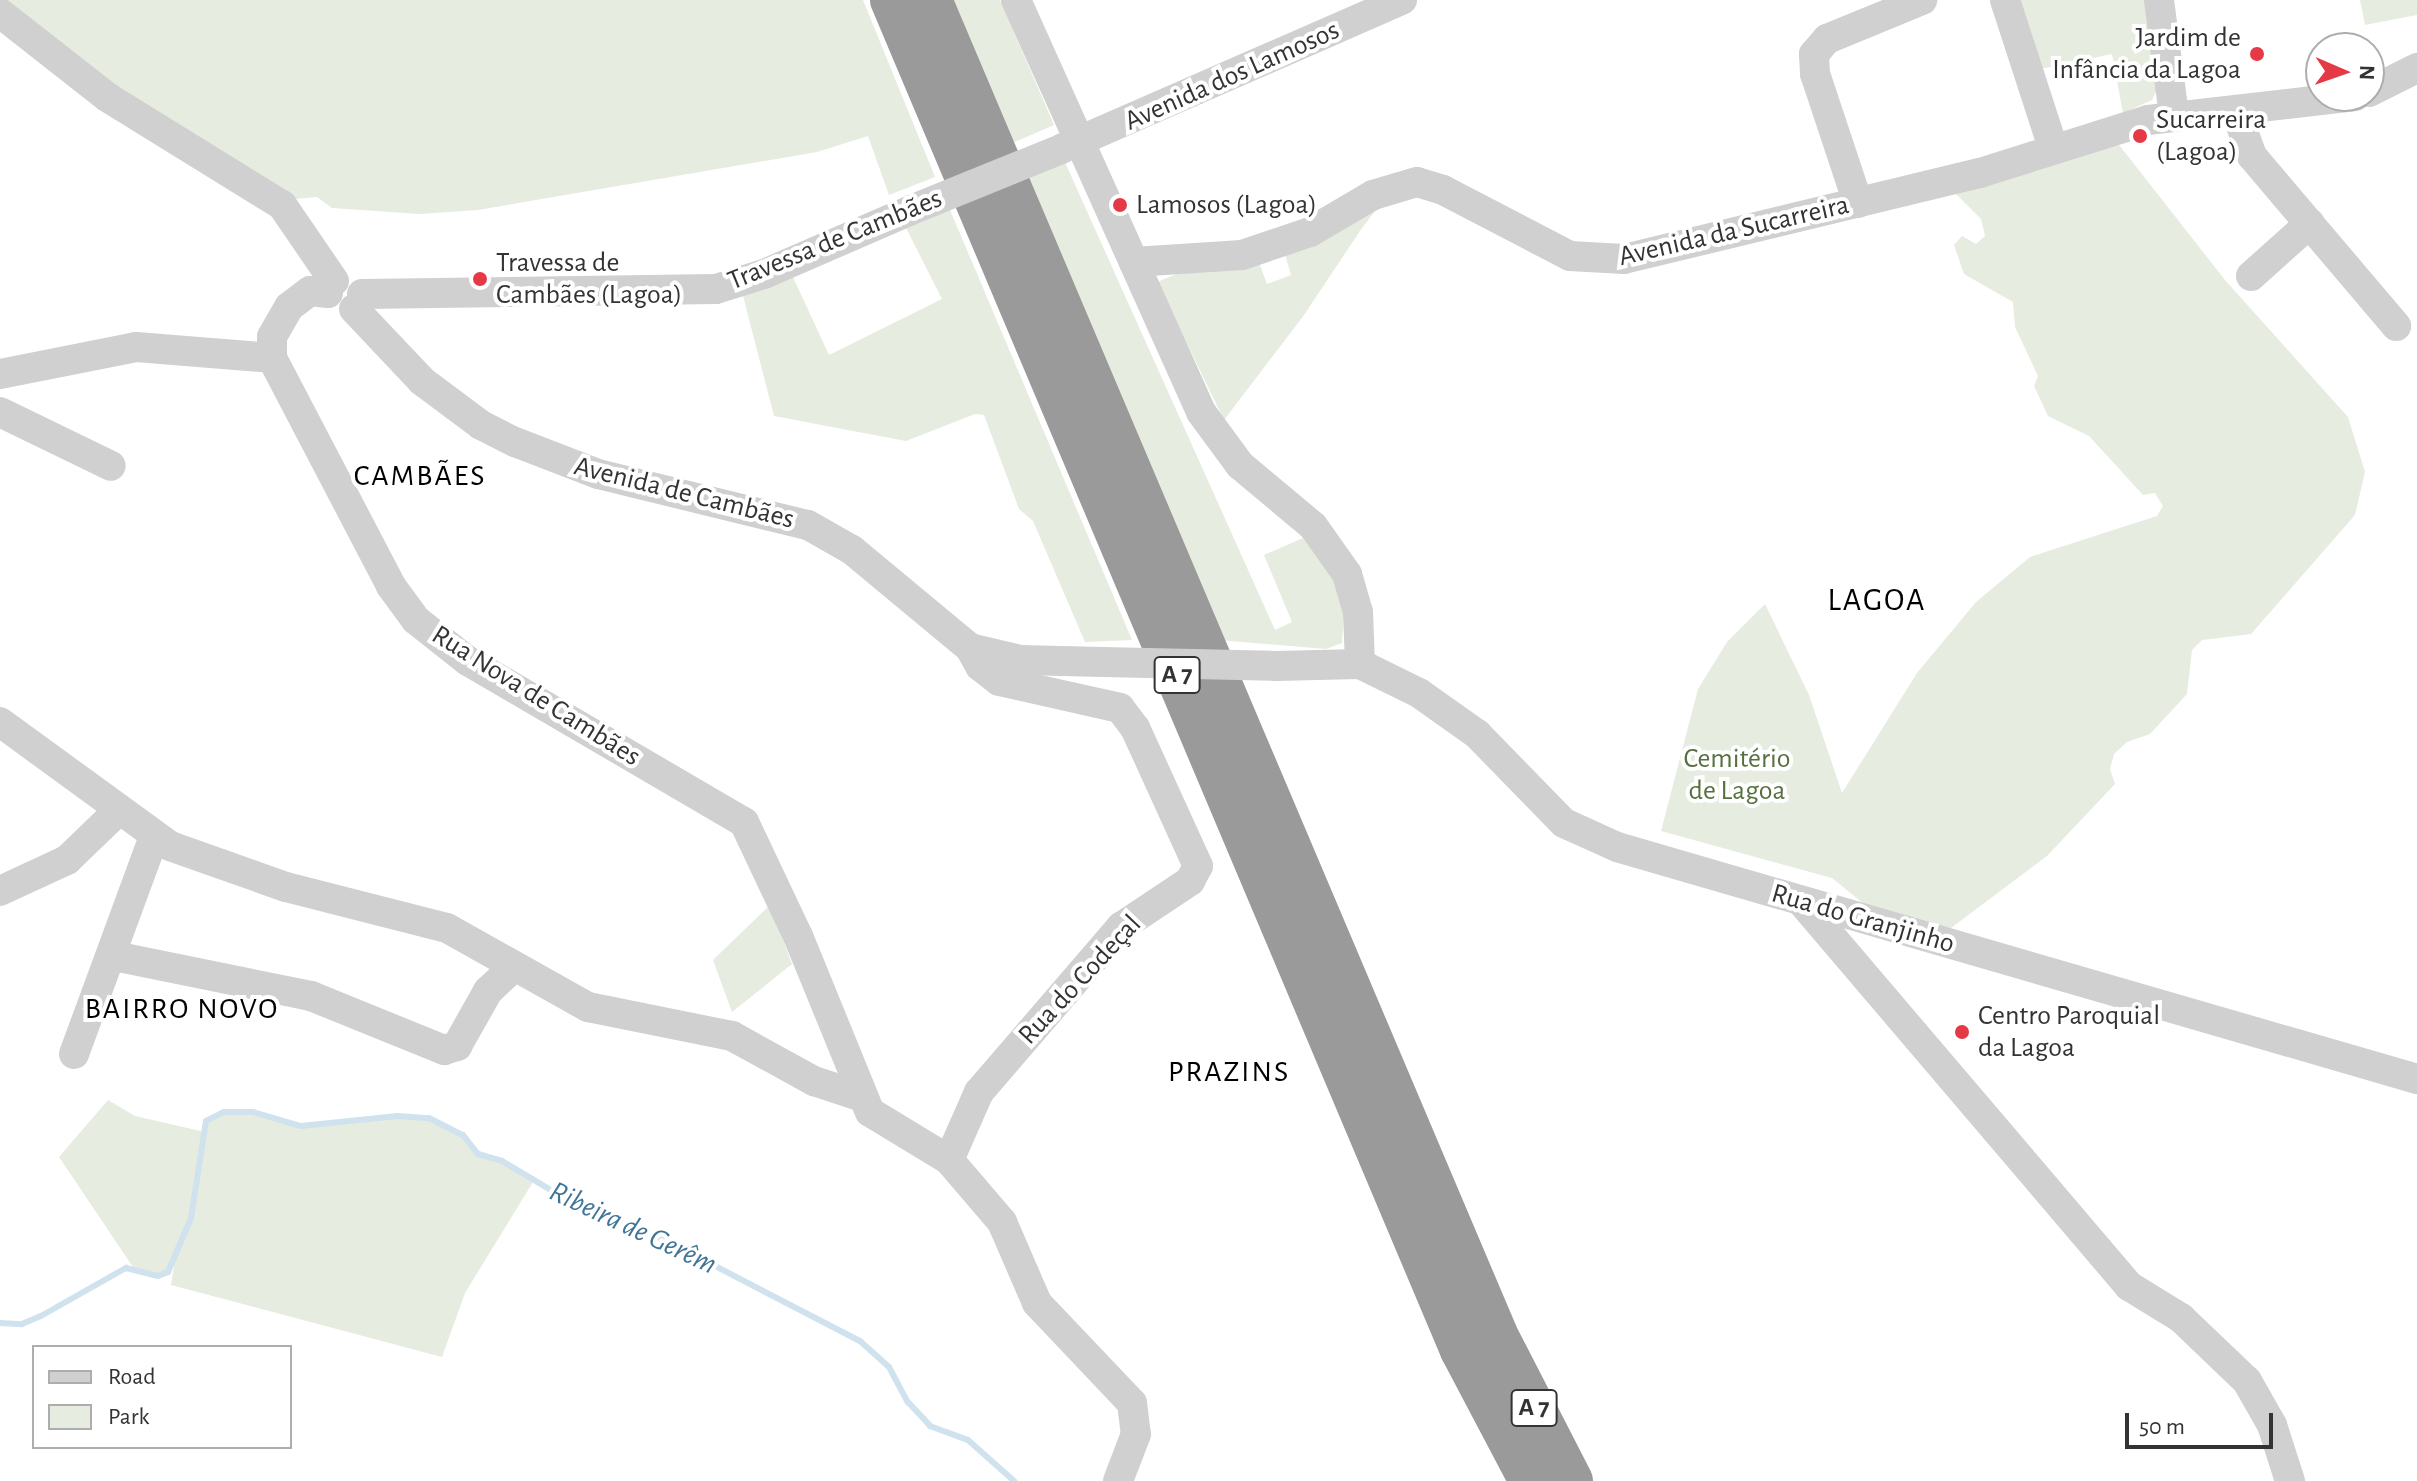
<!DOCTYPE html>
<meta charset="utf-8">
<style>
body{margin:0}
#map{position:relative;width:2417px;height:1481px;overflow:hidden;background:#fff;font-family:"Alegreya Sans",sans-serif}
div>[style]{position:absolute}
.green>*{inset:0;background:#e6ecdf}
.stream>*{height:6px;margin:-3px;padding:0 3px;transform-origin:3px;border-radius:3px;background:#cfe2ee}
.minor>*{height:30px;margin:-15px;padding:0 15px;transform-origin:15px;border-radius:15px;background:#d0d0d0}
.highway>*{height:44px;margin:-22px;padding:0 22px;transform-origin:22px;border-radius:22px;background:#9a9a9a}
.minor-bridge>*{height:30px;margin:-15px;padding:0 15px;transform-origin:15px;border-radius:15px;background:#d0d0d0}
.dots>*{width:22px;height:22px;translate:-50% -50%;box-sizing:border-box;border:4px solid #fff;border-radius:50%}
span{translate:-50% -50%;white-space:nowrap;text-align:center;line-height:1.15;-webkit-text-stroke:8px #fff;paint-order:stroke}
.shield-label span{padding:2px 6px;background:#fff;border:2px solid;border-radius:6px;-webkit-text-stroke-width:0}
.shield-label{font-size:26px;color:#333;font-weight:700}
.poi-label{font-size:28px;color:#333}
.right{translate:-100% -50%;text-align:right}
.left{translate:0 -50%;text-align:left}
.street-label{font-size:28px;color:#333}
.park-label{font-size:28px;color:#56703f}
.neighbourhood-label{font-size:30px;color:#000;letter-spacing:2px}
.water-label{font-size:30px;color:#3f7597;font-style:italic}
.quarter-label{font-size:32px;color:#000;letter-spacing:2px}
.legend{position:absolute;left:32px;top:1345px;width:260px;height:104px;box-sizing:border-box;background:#fff;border:2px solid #adadad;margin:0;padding:10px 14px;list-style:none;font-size:24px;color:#333}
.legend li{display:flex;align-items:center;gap:16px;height:40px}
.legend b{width:40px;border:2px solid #adadad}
.north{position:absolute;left:2305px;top:32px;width:80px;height:80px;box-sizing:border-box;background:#fff;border:2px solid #adadad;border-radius:50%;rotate:92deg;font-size:22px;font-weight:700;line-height:32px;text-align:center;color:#333}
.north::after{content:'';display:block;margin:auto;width:28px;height:36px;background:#e63946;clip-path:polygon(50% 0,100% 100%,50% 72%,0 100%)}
.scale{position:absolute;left:2125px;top:1413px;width:148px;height:36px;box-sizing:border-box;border:4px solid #333;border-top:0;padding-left:10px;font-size:24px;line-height:28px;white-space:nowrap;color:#333;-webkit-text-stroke:6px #fff;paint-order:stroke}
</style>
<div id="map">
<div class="green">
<i style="clip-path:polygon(4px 0,863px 0,935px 177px,889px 195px,868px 136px,817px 152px,478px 210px,420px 214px,332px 208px,317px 197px,295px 199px,140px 107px)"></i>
<i style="clip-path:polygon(949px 0,1000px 0,1054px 125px,1010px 144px)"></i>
<i style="clip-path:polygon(2014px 0,2148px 0,2157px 90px,2152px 100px,2123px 113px,2112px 54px,2036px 70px)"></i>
<i style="clip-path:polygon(2360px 0,2417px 0,2417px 15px,2365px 25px)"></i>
<i style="clip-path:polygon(2116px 141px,2225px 280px,2348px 417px,2365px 472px,2355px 515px,2251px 634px,2202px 640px,2192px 650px,2187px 694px,2150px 734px,2127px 742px,2114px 754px,2110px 769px,2115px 784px,2047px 856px,1947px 931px,1874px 912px,1832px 878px,1661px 831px,1698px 689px,1727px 642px,1765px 604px,1809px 695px,1842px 793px,1917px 673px,1976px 602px,2030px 557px,2157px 516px,2163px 506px,2155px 493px,2143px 495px,2089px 436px,2048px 416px,2034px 386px,2038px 376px,2015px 327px,2013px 302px,1964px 274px,1954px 245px,1962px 236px,1976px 244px,1985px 236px,1981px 219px,1953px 191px)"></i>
<i style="clip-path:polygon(1064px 160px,1275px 630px,1292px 622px,1264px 555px,1303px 538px,1336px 582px,1344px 613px,1342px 643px,1326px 649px,1219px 640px,1023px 175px)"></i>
<i style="clip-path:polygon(946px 201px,967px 250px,1132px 640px,1085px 642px,1033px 521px,1019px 509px,984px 415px,975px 414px,906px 441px,774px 416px,742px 292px,792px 275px,829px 355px,942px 299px,903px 222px)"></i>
<i style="clip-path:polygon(1396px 201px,1375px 211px,1362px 228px,1304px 315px,1224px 420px,1157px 282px,1187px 270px,1258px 260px,1267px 284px,1291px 275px,1284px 251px)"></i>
<i style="clip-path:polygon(770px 905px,792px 964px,732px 1012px,713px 960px)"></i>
<i style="clip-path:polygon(108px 1100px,135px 1116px,205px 1132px,206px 1121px,224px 1112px,253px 1112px,301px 1126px,397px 1116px,429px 1118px,463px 1135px,478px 1154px,502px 1161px,533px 1182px,465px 1293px,442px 1357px,171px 1285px,174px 1266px,158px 1276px,135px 1270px,59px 1157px)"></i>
</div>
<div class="stream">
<i style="left:0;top:1323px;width:22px;rotate:3deg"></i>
<i style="left:22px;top:1324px;width:21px;rotate:-23deg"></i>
<i style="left:41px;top:1316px;width:98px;rotate:-29.5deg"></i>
<i style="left:126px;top:1268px;width:33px;rotate:14deg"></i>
<i style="left:158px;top:1276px;width:11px;rotate:-22deg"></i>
<i style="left:168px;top:1272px;width:59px;rotate:-66.9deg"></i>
<i style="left:191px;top:1218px;width:98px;rotate:-81.2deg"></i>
<i style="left:206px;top:1121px;width:20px;rotate:-27deg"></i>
<i style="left:224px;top:1112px;width:29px"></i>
<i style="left:253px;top:1112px;width:50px;rotate:16.3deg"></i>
<i style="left:301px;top:1126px;width:97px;rotate:-5.9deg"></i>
<i style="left:397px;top:1116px;width:32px;rotate:4deg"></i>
<i style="left:429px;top:1118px;width:38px;rotate:27deg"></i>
<i style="left:463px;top:1135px;width:24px;rotate:52deg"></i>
<i style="left:478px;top:1154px;width:25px;rotate:16deg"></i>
<i style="left:502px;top:1161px;width:98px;rotate:30.8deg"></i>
<i style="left:586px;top:1211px;width:84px;rotate:20.2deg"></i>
<i style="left:665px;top:1240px;width:220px;rotate:27.4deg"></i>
<i style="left:860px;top:1341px;width:39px;rotate:42deg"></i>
<i style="left:889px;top:1367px;width:40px;rotate:62deg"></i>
<i style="left:908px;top:1402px;width:33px;rotate:47deg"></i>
<i style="left:930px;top:1426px;width:40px;rotate:20.2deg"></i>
<i style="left:968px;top:1440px;width:62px;rotate:41.7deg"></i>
</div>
<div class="minor">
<i style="left:1016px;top:0;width:452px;rotate:65.8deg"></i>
<i style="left:1201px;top:412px;width:66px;rotate:53.7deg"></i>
<i style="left:1240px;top:465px;width:95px;rotate:39.9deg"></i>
<i style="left:1313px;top:526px;width:59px;rotate:54.7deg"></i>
<i style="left:1347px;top:574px;width:40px;rotate:74deg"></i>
<i style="left:1358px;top:612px;width:52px;rotate:87.8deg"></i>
<i style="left:2005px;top:0;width:156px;rotate:72deg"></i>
<i style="left:2159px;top:0;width:117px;rotate:82.6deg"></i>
<i style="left:0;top:13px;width:136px;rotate:38.1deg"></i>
<i style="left:107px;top:97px;width:206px;rotate:31.7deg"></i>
<i style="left:282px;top:205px;width:92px;rotate:55.6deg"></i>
<i style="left:2369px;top:92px;width:54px;rotate:-26.6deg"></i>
<i style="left:2236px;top:112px;width:47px;rotate:70deg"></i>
<i style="left:2252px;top:156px;width:223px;rotate:49.7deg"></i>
<i style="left:1063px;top:148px;width:370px;rotate:-23.6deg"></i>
<i style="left:1858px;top:203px;width:136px;rotate:-108.4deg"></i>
<i style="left:1815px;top:74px;width:20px;rotate:-93deg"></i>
<i style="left:1814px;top:54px;width:20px;rotate:-49deg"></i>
<i style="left:1827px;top:39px;width:103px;rotate:-22.3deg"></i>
<i style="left:1134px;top:262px;width:108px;rotate:-3.7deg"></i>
<i style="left:1242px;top:255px;width:72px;rotate:-18.7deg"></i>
<i style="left:1310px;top:232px;width:73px;rotate:-30.4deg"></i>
<i style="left:1373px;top:195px;width:46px;rotate:-16.5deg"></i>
<i style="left:1417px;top:182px;width:27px;rotate:17deg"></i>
<i style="left:1443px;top:190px;width:143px;rotate:27.5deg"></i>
<i style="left:1570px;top:256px;width:54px;rotate:3.2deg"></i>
<i style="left:1624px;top:259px;width:366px;rotate:-13.6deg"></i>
<i style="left:1980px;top:173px;width:176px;rotate:-17.5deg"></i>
<i style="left:2148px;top:120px;width:209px;rotate:-6.6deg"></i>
<i style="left:2251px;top:276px;width:79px;rotate:-41.9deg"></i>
<i style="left:328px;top:293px;width:18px;rotate:-174deg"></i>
<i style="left:310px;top:291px;width:26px;rotate:143deg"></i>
<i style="left:289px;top:307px;width:34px;rotate:120deg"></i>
<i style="left:272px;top:337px;width:21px;rotate:90deg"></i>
<i style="left:272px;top:358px;width:257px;rotate:62.4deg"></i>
<i style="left:391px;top:586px;width:42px;rotate:53.7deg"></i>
<i style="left:416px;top:620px;width:66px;rotate:38.3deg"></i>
<i style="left:468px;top:661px;width:320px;rotate:30.3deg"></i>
<i style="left:744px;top:822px;width:126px;rotate:64.7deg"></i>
<i style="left:798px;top:936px;width:190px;rotate:67.8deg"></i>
<i style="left:870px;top:1112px;width:92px;rotate:31.3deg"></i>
<i style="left:949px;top:1160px;width:82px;rotate:49.5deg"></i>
<i style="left:1002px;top:1222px;width:88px;rotate:66.6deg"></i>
<i style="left:1037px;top:1303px;width:138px;rotate:46.5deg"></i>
<i style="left:1132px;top:1403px;width:31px;rotate:83deg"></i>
<i style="left:1136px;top:1434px;width:50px;rotate:111deg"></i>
<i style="left:362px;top:294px;width:354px;rotate:-0.8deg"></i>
<i style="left:716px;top:289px;width:50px;rotate:-17.4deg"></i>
<i style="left:764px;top:274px;width:160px;rotate:-23.5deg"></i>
<i style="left:354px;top:309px;width:99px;rotate:46.6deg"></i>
<i style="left:422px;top:381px;width:74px;rotate:36.7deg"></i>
<i style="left:481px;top:425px;width:38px;rotate:27deg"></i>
<i style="left:515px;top:442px;width:89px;rotate:21.1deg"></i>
<i style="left:598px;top:474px;width:216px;rotate:13.7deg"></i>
<i style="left:808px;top:525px;width:51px;rotate:29.6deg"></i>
<i style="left:852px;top:550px;width:153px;rotate:39.7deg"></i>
<i style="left:970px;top:648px;width:51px;rotate:13.5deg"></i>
<i style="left:1020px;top:660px;width:83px;rotate:1.4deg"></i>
<i style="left:0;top:374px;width:139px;rotate:-11.2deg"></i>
<i style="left:136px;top:347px;width:136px;rotate:4.6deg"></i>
<i style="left:0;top:412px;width:123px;rotate:25.9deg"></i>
<i style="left:1276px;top:666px;width:84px;rotate:-1.4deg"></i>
<i style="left:1360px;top:664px;width:66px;rotate:26.2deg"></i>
<i style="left:1419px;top:693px;width:71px;rotate:35.3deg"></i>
<i style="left:1477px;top:734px;width:124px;rotate:45.7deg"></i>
<i style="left:1564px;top:823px;width:58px;rotate:24.4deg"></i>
<i style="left:1617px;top:847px;width:833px;rotate:16.17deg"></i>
<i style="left:0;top:722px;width:210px;rotate:36.1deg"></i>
<i style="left:170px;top:846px;width:123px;rotate:19.5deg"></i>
<i style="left:286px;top:887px;width:166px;rotate:14.3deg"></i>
<i style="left:447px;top:928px;width:162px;rotate:29.3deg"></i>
<i style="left:588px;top:1007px;width:147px;rotate:11.4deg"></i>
<i style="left:732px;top:1036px;width:94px;rotate:28.8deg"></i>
<i style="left:814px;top:1081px;width:51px;rotate:18.4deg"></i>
<i style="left:0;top:891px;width:74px;rotate:-24.8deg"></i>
<i style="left:67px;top:860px;width:71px;rotate:-43.9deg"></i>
<i style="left:1801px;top:901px;width:506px;rotate:49.57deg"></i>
<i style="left:2129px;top:1286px;width:61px;rotate:31.6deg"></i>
<i style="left:2181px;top:1318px;width:91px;rotate:43.7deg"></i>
<i style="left:2247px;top:1381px;width:51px;rotate:60.4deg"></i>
<i style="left:2272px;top:1425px;width:59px;rotate:72.2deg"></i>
<i style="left:114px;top:956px;width:201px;rotate:11.5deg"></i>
<i style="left:311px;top:996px;width:144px;rotate:22.1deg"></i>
<i style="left:444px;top:1050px;width:14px;rotate:-17deg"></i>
<i style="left:457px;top:1046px;width:63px;rotate:-60.6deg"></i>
<i style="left:488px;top:991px;width:33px;rotate:-43deg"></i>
<i style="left:74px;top:1054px;width:231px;rotate:-69.8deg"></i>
<i style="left:949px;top:1160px;width:74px;rotate:-66.2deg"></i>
<i style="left:979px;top:1092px;width:218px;rotate:-49.3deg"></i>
<i style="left:1121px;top:927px;width:83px;rotate:-33.7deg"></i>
<i style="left:1190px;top:881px;width:17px;rotate:-62deg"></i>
<i style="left:1198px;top:866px;width:152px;rotate:-114.5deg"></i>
<i style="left:1135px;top:728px;width:25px;rotate:-127deg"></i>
<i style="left:1120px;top:708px;width:124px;rotate:-167.4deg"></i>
<i style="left:999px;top:681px;width:24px;rotate:-142deg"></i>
<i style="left:980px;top:666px;width:21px;rotate:-119deg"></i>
</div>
<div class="highway">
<i style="left:892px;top:0;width:1465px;rotate:67.11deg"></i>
<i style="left:1462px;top:1350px;width:148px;rotate:62.2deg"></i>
<i style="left:930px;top:0;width:1450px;rotate:67.02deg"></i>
<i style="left:1496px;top:1335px;width:164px;rotate:62.8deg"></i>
</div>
<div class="minor-bridge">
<i style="left:911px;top:210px;width:162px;rotate:-22.1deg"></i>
<i style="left:1103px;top:662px;width:173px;rotate:1.3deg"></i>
</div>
<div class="dots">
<i style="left:2257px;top:54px;background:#e63946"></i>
<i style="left:2140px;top:136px;background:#e63946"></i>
<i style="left:1120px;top:205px;background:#e63946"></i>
<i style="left:480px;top:279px;background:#e63946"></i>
<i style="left:1962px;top:1032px;background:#e63946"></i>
</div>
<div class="shield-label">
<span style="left:1177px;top:675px">A 7</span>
<span style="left:1534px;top:1408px">A 7</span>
</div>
<div class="poi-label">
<span class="right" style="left:2241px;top:54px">Jardim de<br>Infância da Lagoa</span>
<span class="left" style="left:2156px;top:136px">Sucarreira<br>(Lagoa)</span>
<span class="left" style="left:1136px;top:205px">Lamosos (Lagoa)</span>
<span class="left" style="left:496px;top:279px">Travessa de<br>Cambães (Lagoa)</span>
<span class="left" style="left:1978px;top:1032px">Centro Paroquial<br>da Lagoa</span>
</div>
<div class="street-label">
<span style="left:1232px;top:76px;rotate:-24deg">Avenida dos Lamosos</span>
<span style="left:1734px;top:231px;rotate:-13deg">Avenida da Sucarreira</span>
<span style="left:835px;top:240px;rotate:-22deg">Travessa de Cambães</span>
<span style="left:684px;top:493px;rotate:14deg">Avenida de Cambães</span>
<span style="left:536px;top:696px;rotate:32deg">Rua Nova de Cambães</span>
<span style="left:1863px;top:919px;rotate:16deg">Rua do Granjinho</span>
<span style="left:1080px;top:980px;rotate:-47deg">Rua do Codeçal</span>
</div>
<div class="park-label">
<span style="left:1737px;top:775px">Cemitério<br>de Lagoa</span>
</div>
<div class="neighbourhood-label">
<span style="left:420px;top:476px">CAMBÃES</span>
<span style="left:182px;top:1009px">BAIRRO NOVO</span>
<span style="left:1229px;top:1072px">PRAZINS</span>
</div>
<div class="water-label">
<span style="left:633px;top:1228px;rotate:25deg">Ribeira de Gerêm</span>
</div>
<div class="quarter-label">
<span style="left:1877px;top:600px">LAGOA</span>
</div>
<ul class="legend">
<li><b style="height:10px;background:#d0d0d0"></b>Road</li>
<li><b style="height:22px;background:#e6ecdf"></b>Park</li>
</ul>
<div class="north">N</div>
<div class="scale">50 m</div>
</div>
